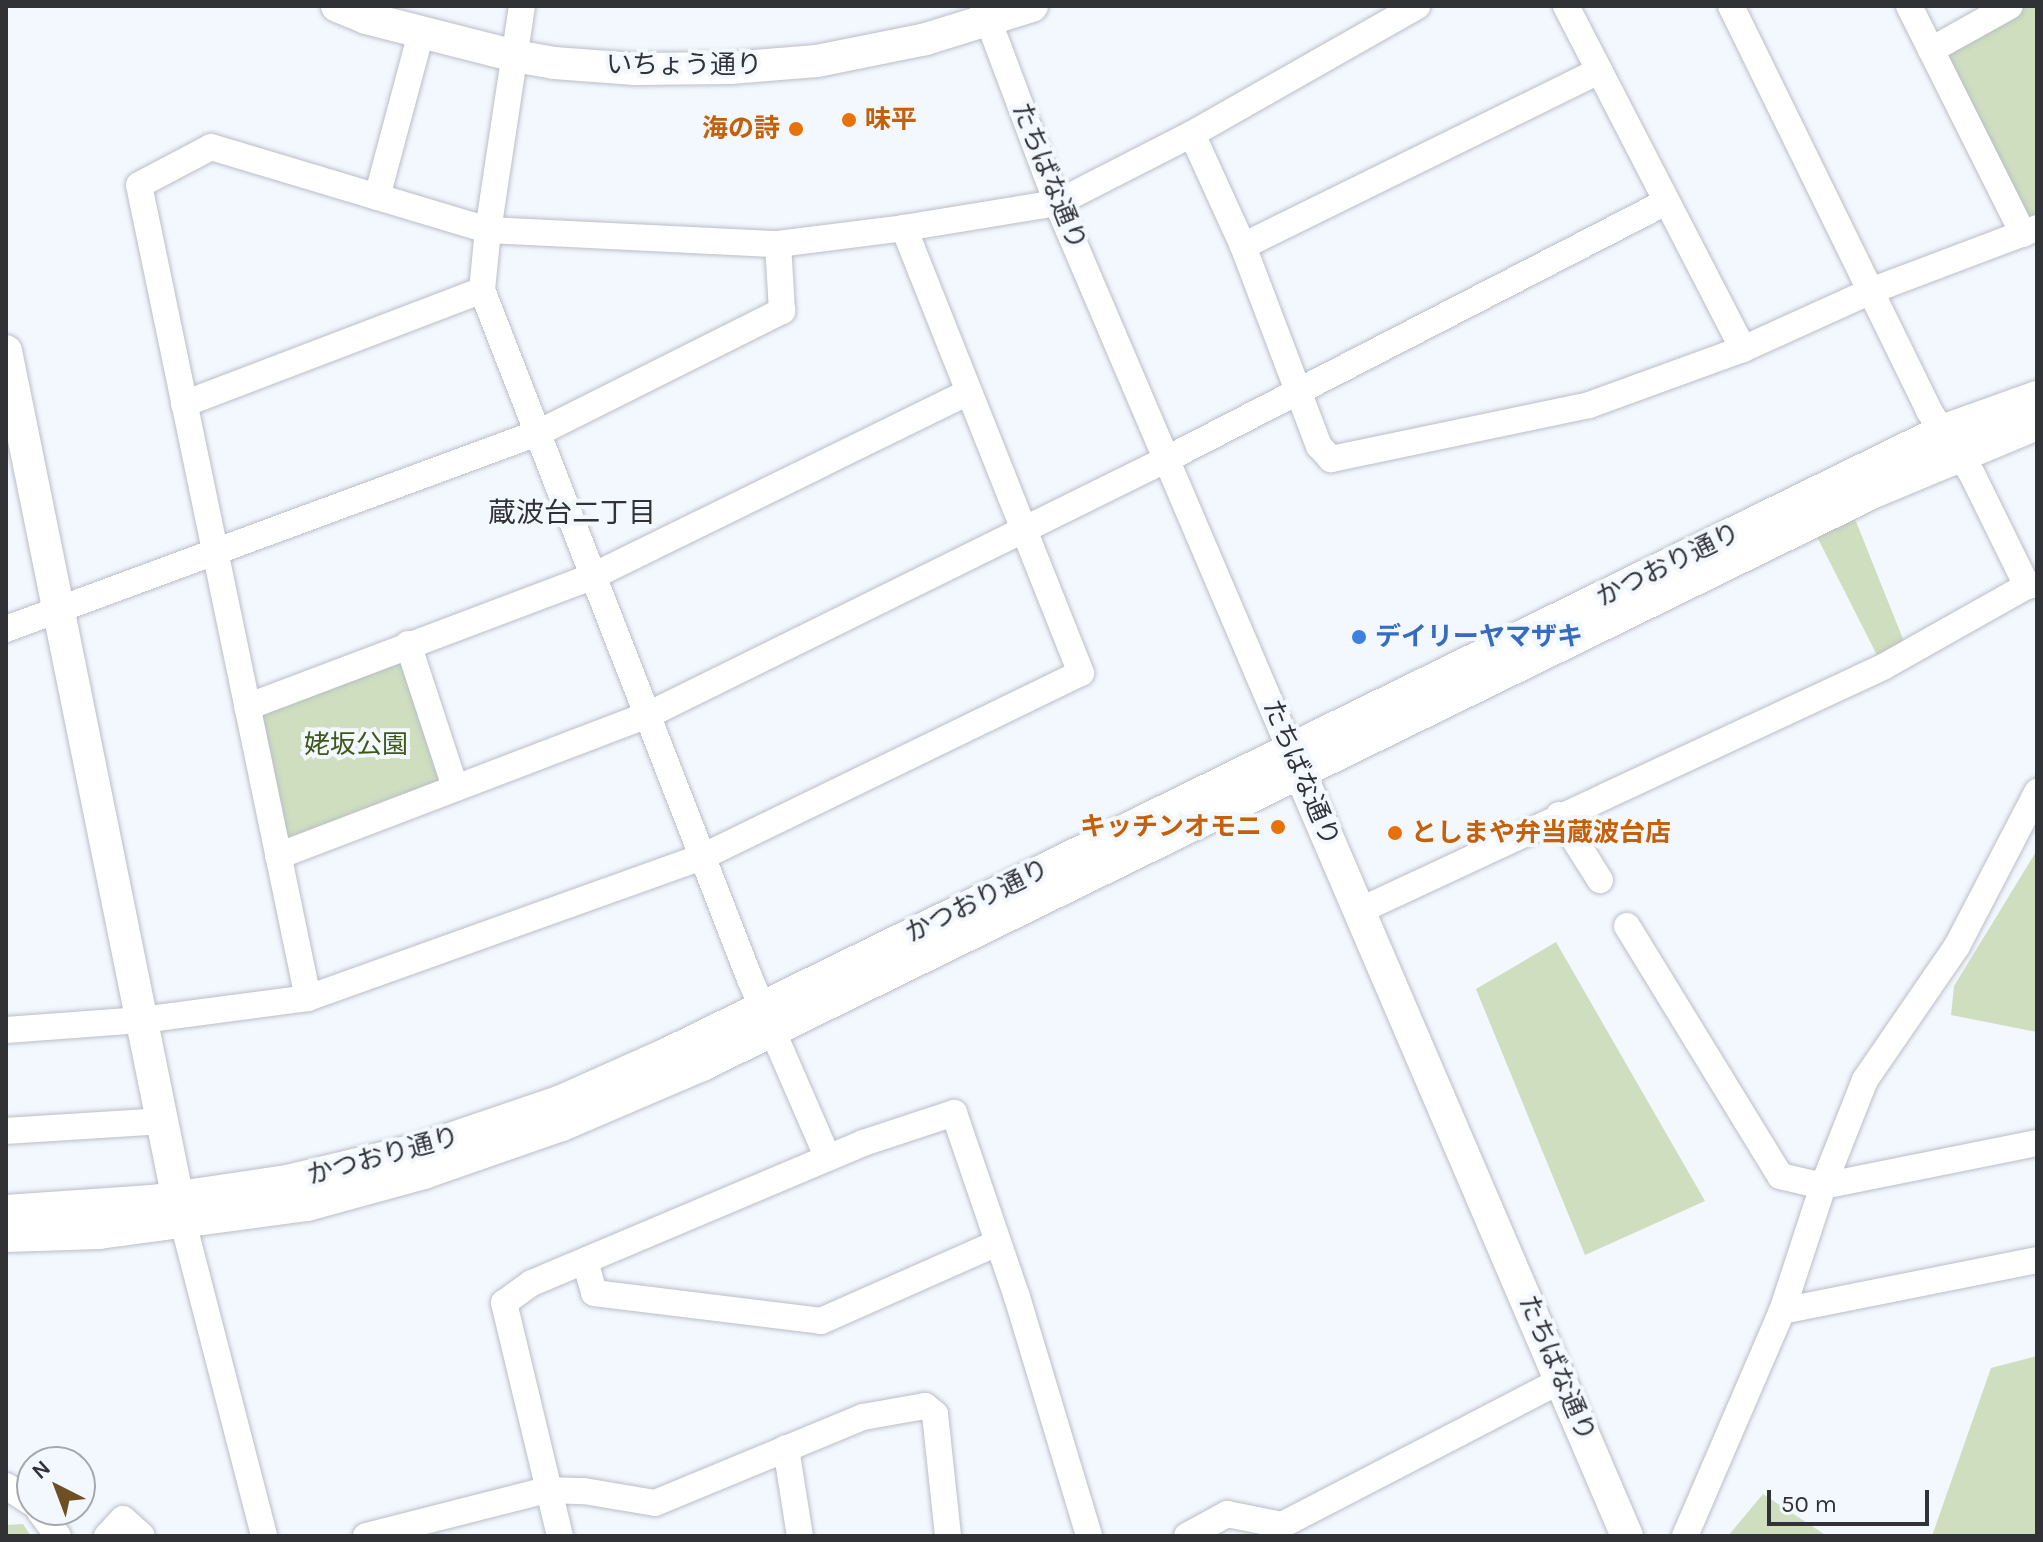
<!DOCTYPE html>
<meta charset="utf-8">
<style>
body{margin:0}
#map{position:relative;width:2043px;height:1542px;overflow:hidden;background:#f3f7fe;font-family:Karla,"Noto Sans JP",sans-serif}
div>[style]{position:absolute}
.green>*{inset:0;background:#cedebf}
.roads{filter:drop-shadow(0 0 2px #babec6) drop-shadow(0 0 2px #babec6)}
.minor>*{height:26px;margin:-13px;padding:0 13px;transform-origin:13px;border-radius:13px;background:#fff}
.tertiary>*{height:32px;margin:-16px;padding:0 16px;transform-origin:16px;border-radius:16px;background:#fff}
.dots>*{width:22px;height:22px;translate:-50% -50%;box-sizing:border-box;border:4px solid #f3f7fe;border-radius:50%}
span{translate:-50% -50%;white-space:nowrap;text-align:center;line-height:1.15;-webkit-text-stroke:8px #f3f7fe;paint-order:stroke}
.street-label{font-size:26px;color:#313236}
.food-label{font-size:26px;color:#c56008;font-weight:700}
.left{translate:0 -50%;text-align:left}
.right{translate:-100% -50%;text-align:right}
.shop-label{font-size:26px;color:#366cbe;font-weight:700}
.park-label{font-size:26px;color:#3d5817}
.neighbourhood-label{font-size:28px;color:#313236}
.frame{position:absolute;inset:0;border:8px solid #313236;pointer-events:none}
.north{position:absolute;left:16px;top:1446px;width:80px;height:80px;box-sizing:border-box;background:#f3f7fe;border:2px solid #a5a8ae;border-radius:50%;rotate:318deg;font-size:22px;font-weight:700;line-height:32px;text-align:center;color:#313236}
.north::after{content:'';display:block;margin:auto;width:28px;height:36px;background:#6e5024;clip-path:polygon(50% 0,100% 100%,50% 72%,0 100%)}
.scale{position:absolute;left:1767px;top:1490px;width:162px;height:36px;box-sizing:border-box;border:4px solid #313236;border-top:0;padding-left:10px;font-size:24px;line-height:28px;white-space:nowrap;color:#313236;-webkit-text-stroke:6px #f3f7fe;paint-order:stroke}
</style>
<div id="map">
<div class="green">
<i style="clip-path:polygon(2010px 6px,2037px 6px,2037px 228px,2023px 234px,1931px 50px)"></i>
<i style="clip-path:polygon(1849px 504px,1909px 654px,1883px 667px,1810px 523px)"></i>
<i style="clip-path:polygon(408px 644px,455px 787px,278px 856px,247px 708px)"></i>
<i style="clip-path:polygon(2037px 850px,2037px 1032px,1951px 1015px,1954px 986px)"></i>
<i style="clip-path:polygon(1556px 942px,1705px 1201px,1585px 1255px,1476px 989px)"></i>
<i style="clip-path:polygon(2037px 1356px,2037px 1536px,1932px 1536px,1991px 1368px)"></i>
<i style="clip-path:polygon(1763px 1494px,1827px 1536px,1728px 1536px)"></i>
<i style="clip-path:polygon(23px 1524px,31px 1536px,6px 1536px,6px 1525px)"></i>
</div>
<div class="roads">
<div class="minor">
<i style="left:522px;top:6px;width:227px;rotate:98.6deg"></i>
<i style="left:488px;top:230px;width:60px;rotate:95.7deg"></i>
<i style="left:482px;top:290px;width:739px;rotate:68.75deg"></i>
<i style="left:750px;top:979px;width:195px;rotate:66.5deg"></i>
<i style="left:983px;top:6px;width:210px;rotate:69.4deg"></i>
<i style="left:1057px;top:203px;width:594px;rotate:66.89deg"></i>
<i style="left:1566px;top:6px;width:386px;rotate:62.7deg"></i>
<i style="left:1731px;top:6px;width:451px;rotate:63.9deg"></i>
<i style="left:1929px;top:411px;width:76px;rotate:55.7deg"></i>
<i style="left:1972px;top:474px;width:125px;rotate:63.8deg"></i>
<i style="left:1909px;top:6px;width:255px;rotate:63.4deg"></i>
<i style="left:1931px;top:50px;width:90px;rotate:-29.1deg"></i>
<i style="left:1192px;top:134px;width:123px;rotate:65.5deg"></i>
<i style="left:1243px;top:246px;width:214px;rotate:69.2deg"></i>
<i style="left:1319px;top:446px;width:18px;rotate:47deg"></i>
<i style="left:1331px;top:459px;width:264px;rotate:-11.8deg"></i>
<i style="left:1589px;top:405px;width:164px;rotate:-20deg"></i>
<i style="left:1743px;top:349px;width:143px;rotate:-24.4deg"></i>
<i style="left:1873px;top:290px;width:175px;rotate:-20.7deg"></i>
<i style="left:377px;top:197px;width:170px;rotate:-75deg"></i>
<i style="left:1243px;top:246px;width:397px;rotate:-26.2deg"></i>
<i style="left:184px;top:404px;width:319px;rotate:-20.9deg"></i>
<i style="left:6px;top:629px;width:569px;rotate:-20.25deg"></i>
<i style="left:540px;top:432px;width:271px;rotate:-26.6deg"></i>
<i style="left:782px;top:311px;width:67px;rotate:-93.4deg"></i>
<i style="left:408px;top:644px;width:151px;rotate:71.8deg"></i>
<i style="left:247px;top:707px;width:370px;rotate:-20.7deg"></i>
<i style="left:593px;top:576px;width:418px;rotate:-26.1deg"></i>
<i style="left:1559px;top:815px;width:77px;rotate:57.8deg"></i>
<i style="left:278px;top:856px;width:396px;rotate:-20.9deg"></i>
<i style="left:648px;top:715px;width:579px;rotate:-26.26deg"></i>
<i style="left:1167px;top:459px;width:561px;rotate:-27.25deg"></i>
<i style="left:1361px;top:910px;width:576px;rotate:-24.96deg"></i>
<i style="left:1883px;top:667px;width:165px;rotate:-29.4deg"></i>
<i style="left:2027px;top:586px;width:10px;rotate:-11deg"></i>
<i style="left:1627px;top:926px;width:293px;rotate:58.5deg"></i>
<i style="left:1780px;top:1176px;width:44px;rotate:13.1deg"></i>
<i style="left:1823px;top:1186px;width:218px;rotate:-11.4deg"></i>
<i style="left:308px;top:998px;width:830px;rotate:-101.74deg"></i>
<i style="left:139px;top:185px;width:81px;rotate:-27.8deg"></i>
<i style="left:211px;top:147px;width:289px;rotate:16.7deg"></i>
<i style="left:488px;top:230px;width:290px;rotate:2.8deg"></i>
<i style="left:778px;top:244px;width:127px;rotate:-7.2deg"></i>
<i style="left:904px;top:228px;width:155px;rotate:-9.3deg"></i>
<i style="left:1057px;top:203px;width:152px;rotate:-27.1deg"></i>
<i style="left:1192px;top:134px;width:259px;rotate:-29.6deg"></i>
<i style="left:6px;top:1030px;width:136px;rotate:-4.2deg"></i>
<i style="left:142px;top:1020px;width:167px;rotate:-7.5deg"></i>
<i style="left:308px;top:998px;width:418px;rotate:-19.7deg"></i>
<i style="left:702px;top:857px;width:421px;rotate:-25.9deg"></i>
<i style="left:1081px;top:673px;width:479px;rotate:-111.7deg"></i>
<i style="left:6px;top:1131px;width:157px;rotate:-3.6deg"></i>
<i style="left:183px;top:1222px;width:324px;rotate:75.5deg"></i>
<i style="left:585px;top:1261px;width:33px;rotate:74deg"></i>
<i style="left:594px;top:1293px;width:229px;rotate:7deg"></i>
<i style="left:821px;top:1321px;width:193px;rotate:-23.9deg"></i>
<i style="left:1782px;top:1311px;width:260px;rotate:-11.3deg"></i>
<i style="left:786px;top:1448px;width:89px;rotate:81deg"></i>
<i style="left:6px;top:1486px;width:31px;rotate:33deg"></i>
<i style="left:39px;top:1510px;width:32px;rotate:54deg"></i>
<i style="left:107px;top:1536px;width:23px;rotate:-47deg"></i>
<i style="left:123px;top:1519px;width:25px;rotate:42deg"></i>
<i style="left:366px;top:1536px;width:187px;rotate:-14.3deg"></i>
<i style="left:547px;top:1490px;width:37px;rotate:2deg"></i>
<i style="left:584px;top:1491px;width:72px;rotate:9.6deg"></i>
<i style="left:655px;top:1503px;width:225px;rotate:-22.5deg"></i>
<i style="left:863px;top:1417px;width:63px;rotate:-10.1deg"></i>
<i style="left:925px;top:1406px;width:13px;rotate:39deg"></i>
<i style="left:935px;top:1414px;width:123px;rotate:83.9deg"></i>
<i style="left:560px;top:1536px;width:240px;rotate:-103.5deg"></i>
<i style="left:504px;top:1303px;width:34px;rotate:-36deg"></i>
<i style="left:532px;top:1283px;width:359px;rotate:-22.9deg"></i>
<i style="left:863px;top:1143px;width:96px;rotate:-18.2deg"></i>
<i style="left:954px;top:1113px;width:194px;rotate:71.1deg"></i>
<i style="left:1017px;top:1297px;width:250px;rotate:73.2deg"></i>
<i style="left:1187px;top:1536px;width:46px;rotate:-28.8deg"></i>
<i style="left:1227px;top:1514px;width:56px;rotate:11.3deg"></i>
<i style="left:1282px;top:1525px;width:315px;rotate:-27.4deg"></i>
<i style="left:1685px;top:1536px;width:245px;rotate:-66.7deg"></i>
<i style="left:1782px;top:1311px;width:132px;rotate:-71.8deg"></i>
<i style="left:1823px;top:1186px;width:114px;rotate:-68.4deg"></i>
<i style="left:1865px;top:1080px;width:163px;rotate:-55.5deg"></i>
<i style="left:1957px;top:946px;width:174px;rotate:-62.5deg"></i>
</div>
<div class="tertiary">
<i style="left:337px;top:6px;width:31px;rotate:22deg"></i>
<i style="left:366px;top:18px;width:154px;rotate:14.3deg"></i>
<i style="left:515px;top:56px;width:40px;rotate:10deg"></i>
<i style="left:554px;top:63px;width:81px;rotate:4.2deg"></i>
<i style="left:635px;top:69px;width:95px;rotate:-0.6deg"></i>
<i style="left:730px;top:68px;width:87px;rotate:-4.6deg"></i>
<i style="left:817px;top:61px;width:111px;rotate:-11.4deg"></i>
<i style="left:926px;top:39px;width:111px;rotate:-17.3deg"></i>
<i style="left:6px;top:351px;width:886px;rotate:78.54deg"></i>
<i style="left:1291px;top:752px;width:853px;rotate:66.8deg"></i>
<i style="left:6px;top:1211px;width:146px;rotate:-3.9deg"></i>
<i style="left:152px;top:1201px;width:136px;rotate:-8.4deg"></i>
<i style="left:287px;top:1181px;width:141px;rotate:-13.5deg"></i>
<i style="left:424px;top:1148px;width:145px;rotate:-18.9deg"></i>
<i style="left:561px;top:1101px;width:118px;rotate:-24deg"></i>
<i style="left:669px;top:1053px;width:1417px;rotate:-26.04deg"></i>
<i style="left:1942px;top:431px;width:101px;rotate:-19.7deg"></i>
<i style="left:6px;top:1236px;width:93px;rotate:-1.8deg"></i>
<i style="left:99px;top:1233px;width:210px;rotate:-7.7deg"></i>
<i style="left:307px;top:1205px;width:121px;rotate:-15.3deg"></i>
<i style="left:424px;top:1173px;width:146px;rotate:-19.2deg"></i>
<i style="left:562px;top:1125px;width:152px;rotate:-23.2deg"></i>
<i style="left:702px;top:1065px;width:1307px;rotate:-26.06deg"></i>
<i style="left:1876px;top:491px;width:174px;rotate:-22.6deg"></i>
</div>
</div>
<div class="dots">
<i style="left:849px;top:120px;background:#e8710a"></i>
<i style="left:796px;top:129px;background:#e8710a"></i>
<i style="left:1359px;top:637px;background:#3f7fe0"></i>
<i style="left:1278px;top:827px;background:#e8710a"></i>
<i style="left:1395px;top:833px;background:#e8710a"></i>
</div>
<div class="street-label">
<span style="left:684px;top:65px">いちょう通り</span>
<span style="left:1049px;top:176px;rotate:68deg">たちばな通り</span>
<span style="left:1668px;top:565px;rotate:-26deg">かつおり通り</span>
<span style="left:1301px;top:773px;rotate:67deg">たちばな通り</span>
<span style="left:977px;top:901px;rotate:-26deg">かつおり通り</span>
<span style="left:383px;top:1156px;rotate:-15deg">かつおり通り</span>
<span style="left:1557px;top:1368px;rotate:67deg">たちばな通り</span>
</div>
<div class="food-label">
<span class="left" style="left:865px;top:120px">味平</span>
<span class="right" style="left:780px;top:129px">海の詩</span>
<span class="right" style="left:1262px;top:827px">キッチンオモニ</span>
<span class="left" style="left:1411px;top:833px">としまや弁当蔵波台店</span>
</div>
<div class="shop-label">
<span class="left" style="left:1375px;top:637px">デイリーヤマザキ</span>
</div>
<div class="park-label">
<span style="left:356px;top:745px">姥坂公園</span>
</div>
<div class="neighbourhood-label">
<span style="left:572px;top:513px">蔵波台二丁目</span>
</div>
<div class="frame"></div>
<div class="north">N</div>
<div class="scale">50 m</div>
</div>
